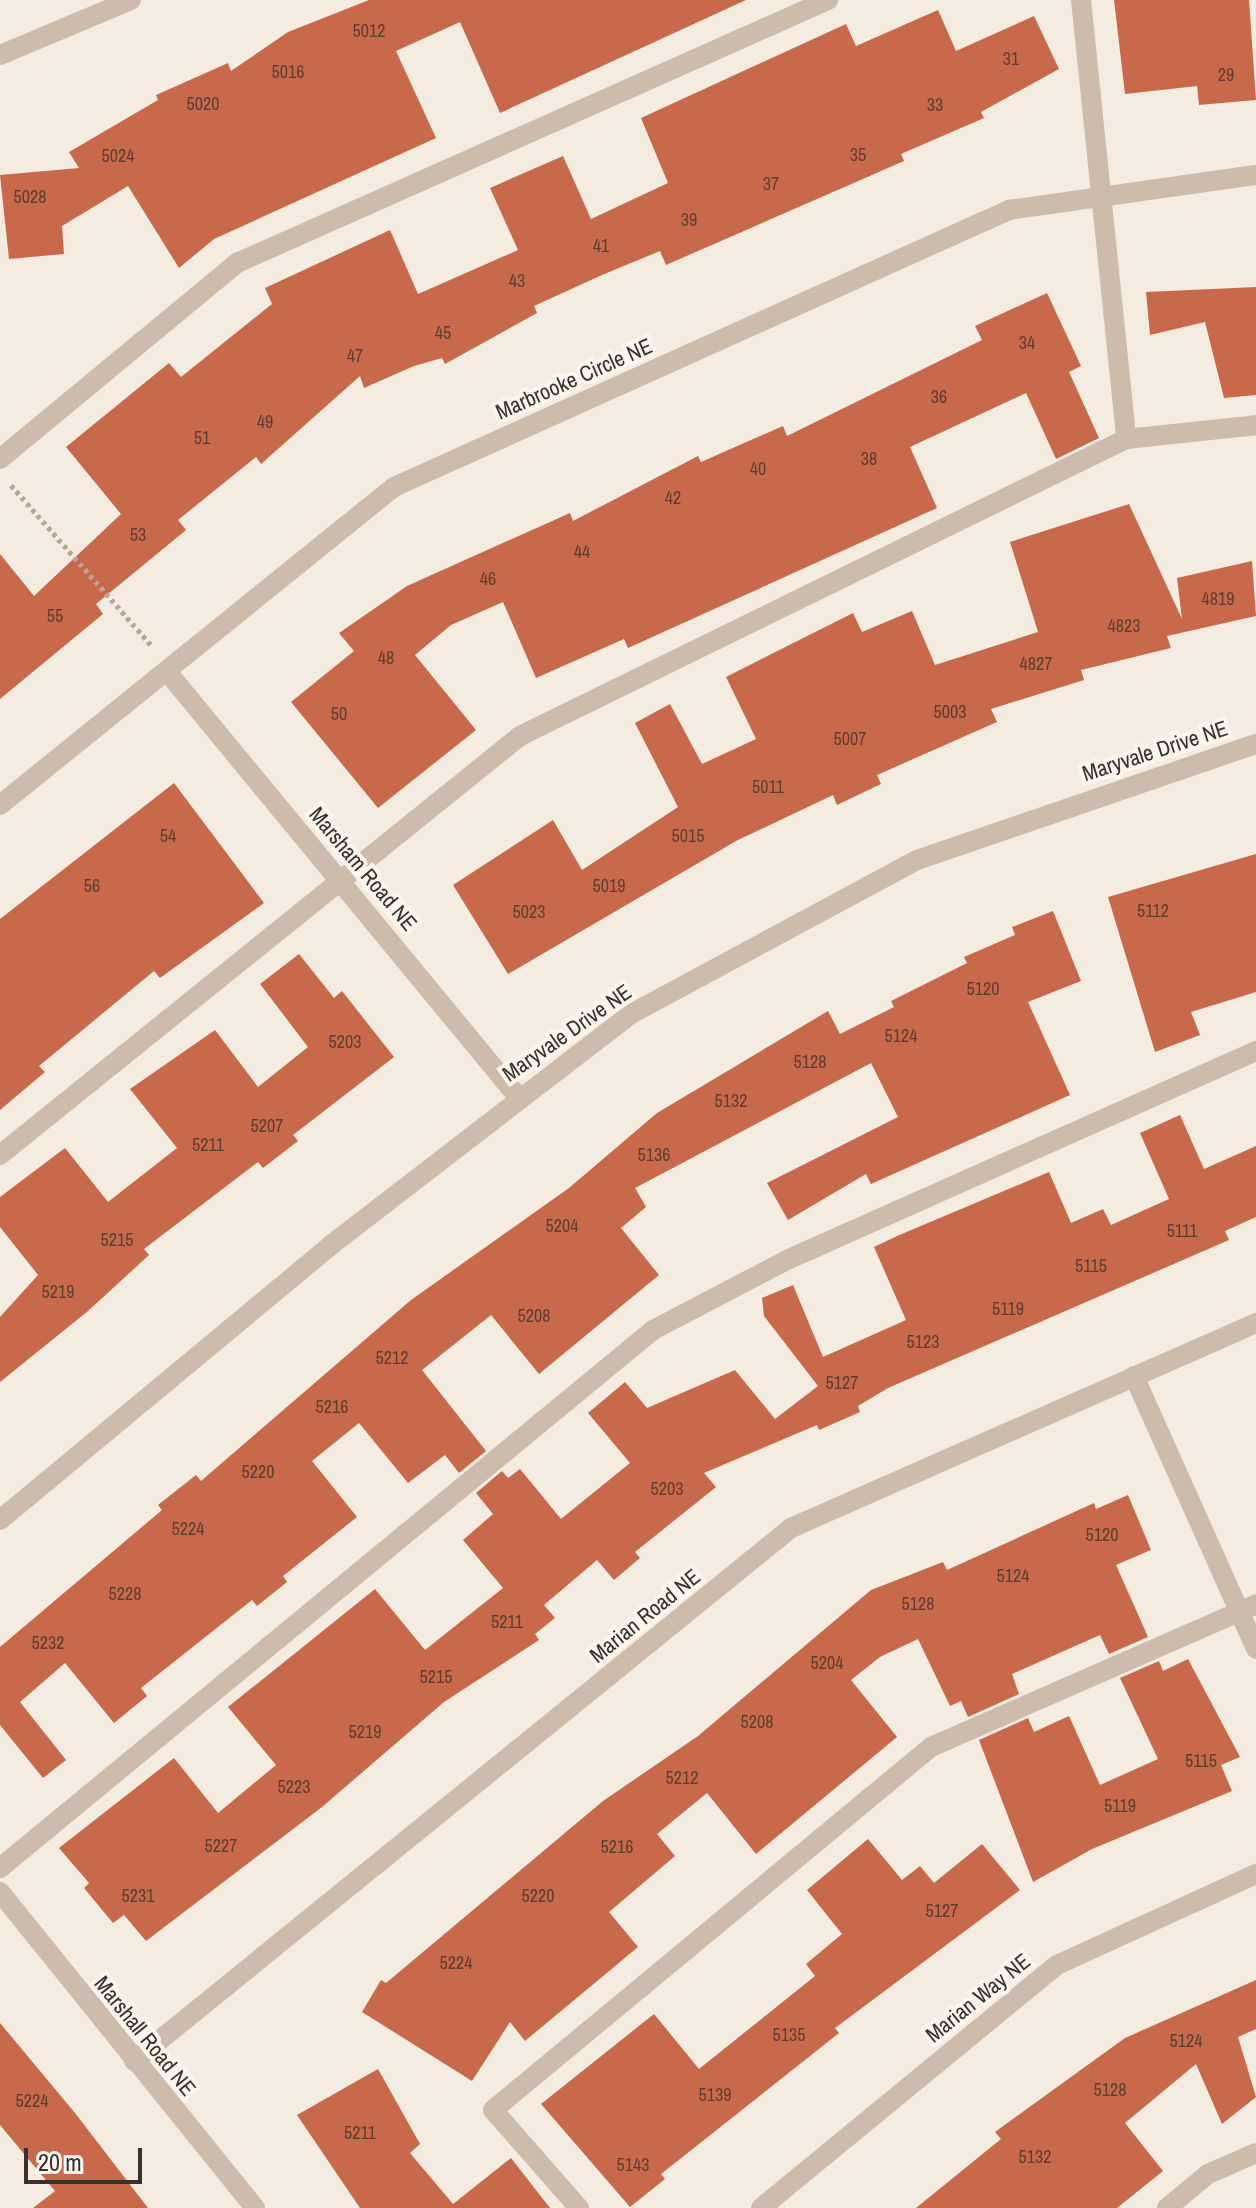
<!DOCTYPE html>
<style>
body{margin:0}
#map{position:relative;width:1256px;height:2208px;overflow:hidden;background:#f4ebe1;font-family:"Archivo Narrow",sans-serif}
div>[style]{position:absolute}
.building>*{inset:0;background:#c8694b}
.path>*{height:5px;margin-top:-2.5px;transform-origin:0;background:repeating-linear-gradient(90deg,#b9a596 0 4px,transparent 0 8px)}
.minor>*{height:20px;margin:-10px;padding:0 10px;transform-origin:10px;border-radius:10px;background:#cdbbac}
span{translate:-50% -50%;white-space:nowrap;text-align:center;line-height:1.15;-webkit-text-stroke:8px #fbf5ee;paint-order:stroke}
.number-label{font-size:18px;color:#5e3e33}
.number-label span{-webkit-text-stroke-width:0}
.street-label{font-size:22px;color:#3b302b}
.scale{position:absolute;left:24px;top:2148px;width:118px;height:36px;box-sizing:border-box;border:4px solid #3b302b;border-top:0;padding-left:10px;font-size:24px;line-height:28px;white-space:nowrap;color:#3b302b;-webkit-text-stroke:6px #fbf5ee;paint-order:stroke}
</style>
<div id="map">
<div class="building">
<i style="clip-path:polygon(369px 0,746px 0,500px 113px,460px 22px,396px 51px,436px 138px,214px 239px,179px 268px,128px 186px,62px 226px,64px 254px,9px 259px,0 175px,79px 168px,69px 152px,158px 100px,156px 95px,228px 63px,231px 71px,288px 32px)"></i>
<i style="clip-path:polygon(1114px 0,1249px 0,1256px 100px,1199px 105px,1197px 86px,1125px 94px)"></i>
<i style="clip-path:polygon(938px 10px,956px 51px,1034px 16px,1059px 69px,981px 112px,984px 118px,901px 154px,904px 161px,666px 265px,660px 251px,602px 275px,534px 306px,537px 313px,445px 364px,442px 358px,414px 366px,364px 388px,360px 376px,261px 464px,256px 457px,178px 520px,186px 530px,96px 604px,103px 614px,0 699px,0 554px,34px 596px,121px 514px,66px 447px,169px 363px,181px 377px,272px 304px,265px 288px,390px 230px,418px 294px,518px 250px,490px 188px,563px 156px,591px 219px,668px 183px,641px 118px,846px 24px,856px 46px)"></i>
<i style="clip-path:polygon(1256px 287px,1256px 395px,1224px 398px,1205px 322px,1150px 335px,1146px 292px)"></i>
<i style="clip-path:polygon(1047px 293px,1081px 366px,1069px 372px,1099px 438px,1056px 459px,1026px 393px,910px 447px,937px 508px,628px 648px,624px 639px,536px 678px,503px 602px,451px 625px,415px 655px,476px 730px,378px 808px,291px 702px,354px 651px,339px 633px,407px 586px,570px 513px,573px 521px,698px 456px,701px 462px,783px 426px,787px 436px,982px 340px,975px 326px)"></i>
<i style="clip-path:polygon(1129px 504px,1182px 619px,1177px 578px,1252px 561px,1256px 616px,1167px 636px,1171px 648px,1081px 670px,1084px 680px,991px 709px,997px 722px,877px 775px,881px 784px,837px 805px,833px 795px,736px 841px,508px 974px,453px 885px,553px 820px,582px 870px,678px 807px,635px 723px,670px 704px,702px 764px,756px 739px,726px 677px,853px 613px,862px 632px,912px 611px,935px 665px,1038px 632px,1010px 542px)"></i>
<i style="clip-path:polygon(174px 783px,264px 903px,160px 978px,154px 971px,39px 1066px,45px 1072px,0 1110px,0 919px)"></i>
<i style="clip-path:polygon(1256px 854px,1256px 992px,1191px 1012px,1200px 1035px,1155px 1052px,1108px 897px)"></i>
<i style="clip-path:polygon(1053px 911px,1081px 981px,1028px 1002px,1070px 1095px,871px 1184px,866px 1174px,788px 1220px,767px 1183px,898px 1117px,871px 1063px,635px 1188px,646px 1207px,621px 1228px,659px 1275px,539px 1374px,491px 1315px,422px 1370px,486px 1451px,459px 1473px,445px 1455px,408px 1483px,359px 1423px,312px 1461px,357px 1517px,283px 1576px,287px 1582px,257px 1606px,252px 1600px,141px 1688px,147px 1696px,114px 1723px,65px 1663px,20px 1702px,66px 1760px,43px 1778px,0 1725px,0 1647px,162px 1510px,158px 1505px,196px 1475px,201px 1481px,411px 1300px,569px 1188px,657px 1113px,828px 1011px,840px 1034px,894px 1007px,891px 1001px,967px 963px,964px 957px,1015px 935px,1012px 927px)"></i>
<i style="clip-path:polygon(299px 954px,334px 998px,342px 991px,394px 1057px,293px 1135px,298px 1141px,263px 1168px,258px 1162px,144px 1249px,149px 1255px,88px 1311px,0 1382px,0 1317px,38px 1275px,0 1227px,0 1197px,65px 1148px,108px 1202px,177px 1148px,130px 1089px,215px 1030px,258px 1087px,308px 1047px,260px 984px)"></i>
<i style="clip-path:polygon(1180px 1115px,1204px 1169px,1256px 1146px,1256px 1217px,1225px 1231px,1229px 1240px,888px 1388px,858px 1406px,860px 1412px,819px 1430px,817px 1425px,704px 1473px,716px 1487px,635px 1552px,640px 1558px,614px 1580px,597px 1560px,544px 1605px,555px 1618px,535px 1634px,539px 1640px,444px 1702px,322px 1807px,146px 1941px,124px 1915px,113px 1923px,84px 1888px,89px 1883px,59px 1848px,174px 1758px,218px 1813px,276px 1765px,228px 1707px,375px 1589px,425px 1650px,503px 1588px,463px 1540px,493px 1514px,476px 1493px,502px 1471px,508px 1478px,520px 1469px,561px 1519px,630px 1463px,588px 1413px,625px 1382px,647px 1408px,735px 1370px,775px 1419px,818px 1386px,764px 1316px,762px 1298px,793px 1285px,823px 1357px,906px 1320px,874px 1247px,897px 1236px,1049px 1172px,1071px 1223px,1103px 1209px,1111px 1225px,1169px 1199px,1140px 1133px)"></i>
<i style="clip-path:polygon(1128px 1495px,1151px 1550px,1116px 1565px,1148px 1637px,1109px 1654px,1100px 1635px,1012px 1674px,1019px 1694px,968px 1717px,961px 1701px,950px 1706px,918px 1639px,880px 1657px,851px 1680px,897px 1737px,756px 1854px,707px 1793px,657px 1834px,675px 1856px,609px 1912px,638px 1947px,525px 2041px,510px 2022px,472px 2081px,362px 2012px,381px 1980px,386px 1983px,603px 1801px,698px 1736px,871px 1590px,943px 1562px,947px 1570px,1094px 1503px,1096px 1509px)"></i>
<i style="clip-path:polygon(1188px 1659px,1240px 1757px,1221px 1765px,1232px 1791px,1092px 1849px,1033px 1882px,979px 1740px,1028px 1718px,1034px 1732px,1069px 1716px,1100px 1785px,1158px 1759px,1120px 1678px,1159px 1661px,1163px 1671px)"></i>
<i style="clip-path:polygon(868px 1839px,902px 1880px,920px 1866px,934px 1883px,982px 1844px,1020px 1890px,835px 2028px,839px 2033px,661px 2174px,665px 2179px,630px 2207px,541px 2104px,654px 2014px,699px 2069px,815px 1976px,806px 1964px,842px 1934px,807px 1890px)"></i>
<i style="clip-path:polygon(1256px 1980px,1256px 2029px,1238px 2037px,1256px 2097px,1222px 2124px,1196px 2064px,1125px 2123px,1163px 2171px,1117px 2208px,916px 2208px,1001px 2139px,995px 2132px,1125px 2038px)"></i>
<i style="clip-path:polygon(0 2023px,75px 2113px,148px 2208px,33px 2208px,55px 2191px,0 2125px)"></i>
<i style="clip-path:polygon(378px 2069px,420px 2144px,410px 2153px,453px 2204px,511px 2158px,550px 2208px,360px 2208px,297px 2115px)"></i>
</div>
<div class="path">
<i style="left:11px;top:485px;width:214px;rotate:48.8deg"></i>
</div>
<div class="minor">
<i style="left:1081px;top:0;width:441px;rotate:84.1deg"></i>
<i style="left:0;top:55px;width:142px;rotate:-22.8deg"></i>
<i style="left:0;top:459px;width:308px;rotate:-39.6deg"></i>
<i style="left:237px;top:263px;width:647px;rotate:-23.99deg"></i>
<i style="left:169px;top:674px;width:548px;rotate:50.48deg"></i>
<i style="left:0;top:805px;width:506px;rotate:-38.91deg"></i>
<i style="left:394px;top:487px;width:675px;rotate:-24.25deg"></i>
<i style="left:1009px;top:210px;width:249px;rotate:-8.1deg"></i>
<i style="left:0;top:1155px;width:668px;rotate:-38.86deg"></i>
<i style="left:520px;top:736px;width:675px;rotate:-26.11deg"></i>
<i style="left:1126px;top:439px;width:131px;rotate:-6.1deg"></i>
<i style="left:1134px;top:1376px;width:299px;rotate:65.9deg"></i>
<i style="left:0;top:1520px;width:430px;rotate:-39.7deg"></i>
<i style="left:331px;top:1245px;width:379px;rotate:-37.6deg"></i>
<i style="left:631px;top:1014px;width:325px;rotate:-28.3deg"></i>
<i style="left:917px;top:860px;width:358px;rotate:-18.9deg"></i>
<i style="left:0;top:1868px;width:846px;rotate:-39.48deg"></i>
<i style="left:653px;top:1330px;width:153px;rotate:-27.6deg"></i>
<i style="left:789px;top:1259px;width:511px;rotate:-24.01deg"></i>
<i style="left:0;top:1892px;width:406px;rotate:51.1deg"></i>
<i style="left:134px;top:2061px;width:846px;rotate:-39.05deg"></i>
<i style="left:791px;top:1528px;width:508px;rotate:-23.79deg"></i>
<i style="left:579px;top:2208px;width:130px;rotate:-131.3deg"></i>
<i style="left:493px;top:2110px;width:569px;rotate:-39.65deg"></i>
<i style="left:931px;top:1747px;width:355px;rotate:-23.7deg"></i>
<i style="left:761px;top:2208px;width:383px;rotate:-39.4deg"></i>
<i style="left:1057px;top:1965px;width:219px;rotate:-24.6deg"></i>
<i style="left:1167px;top:2208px;width:53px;rotate:-39.7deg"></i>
<i style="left:1208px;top:2174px;width:52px;rotate:-23.6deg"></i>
</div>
<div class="number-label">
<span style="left:369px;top:31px">5012</span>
<span style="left:1011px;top:59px">31</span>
<span style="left:288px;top:72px">5016</span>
<span style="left:1226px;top:75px">29</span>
<span style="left:203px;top:104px">5020</span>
<span style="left:935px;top:105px">33</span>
<span style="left:858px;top:155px">35</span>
<span style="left:118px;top:156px">5024</span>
<span style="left:771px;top:184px">37</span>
<span style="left:30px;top:197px">5028</span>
<span style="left:689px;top:220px">39</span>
<span style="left:601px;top:246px">41</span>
<span style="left:517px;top:281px">43</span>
<span style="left:443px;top:333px">45</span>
<span style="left:1027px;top:343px">34</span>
<span style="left:355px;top:356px">47</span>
<span style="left:939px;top:397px">36</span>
<span style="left:265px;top:422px">49</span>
<span style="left:202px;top:438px">51</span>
<span style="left:869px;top:459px">38</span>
<span style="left:758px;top:469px">40</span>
<span style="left:673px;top:498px">42</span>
<span style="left:138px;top:535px">53</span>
<span style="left:582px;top:552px">44</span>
<span style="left:488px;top:579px">46</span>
<span style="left:1218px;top:599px">4819</span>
<span style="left:55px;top:616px">55</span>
<span style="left:1124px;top:626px">4823</span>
<span style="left:386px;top:658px">48</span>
<span style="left:1036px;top:664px">4827</span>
<span style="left:950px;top:712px">5003</span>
<span style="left:339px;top:714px">50</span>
<span style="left:850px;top:739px">5007</span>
<span style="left:768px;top:787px">5011</span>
<span style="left:168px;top:836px">54</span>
<span style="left:688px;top:836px">5015</span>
<span style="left:92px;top:886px">56</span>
<span style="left:609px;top:886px">5019</span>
<span style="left:1153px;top:911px">5112</span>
<span style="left:529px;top:912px">5023</span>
<span style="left:983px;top:989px">5120</span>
<span style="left:901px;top:1036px">5124</span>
<span style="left:345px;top:1042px">5203</span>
<span style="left:810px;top:1062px">5128</span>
<span style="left:731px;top:1101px">5132</span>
<span style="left:267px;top:1126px">5207</span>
<span style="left:208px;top:1145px">5211</span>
<span style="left:654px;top:1155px">5136</span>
<span style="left:562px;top:1226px">5204</span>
<span style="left:1182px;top:1231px">5111</span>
<span style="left:117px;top:1240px">5215</span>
<span style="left:1091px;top:1266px">5115</span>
<span style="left:58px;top:1292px">5219</span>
<span style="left:1008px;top:1309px">5119</span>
<span style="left:534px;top:1316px">5208</span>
<span style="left:923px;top:1342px">5123</span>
<span style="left:392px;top:1358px">5212</span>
<span style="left:842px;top:1383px">5127</span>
<span style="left:332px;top:1407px">5216</span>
<span style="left:258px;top:1472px">5220</span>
<span style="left:667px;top:1489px">5203</span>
<span style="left:188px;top:1529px">5224</span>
<span style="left:1102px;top:1535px">5120</span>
<span style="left:1013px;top:1576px">5124</span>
<span style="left:125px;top:1594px">5228</span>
<span style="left:918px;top:1604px">5128</span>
<span style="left:507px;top:1622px">5211</span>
<span style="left:48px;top:1643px">5232</span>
<span style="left:827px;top:1663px">5204</span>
<span style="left:436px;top:1677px">5215</span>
<span style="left:757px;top:1722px">5208</span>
<span style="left:365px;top:1732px">5219</span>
<span style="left:1201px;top:1761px">5115</span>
<span style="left:682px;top:1778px">5212</span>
<span style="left:294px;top:1787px">5223</span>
<span style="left:1120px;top:1806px">5119</span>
<span style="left:221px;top:1846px">5227</span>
<span style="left:617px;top:1847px">5216</span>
<span style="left:138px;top:1896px">5231</span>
<span style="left:538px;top:1896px">5220</span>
<span style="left:942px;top:1911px">5127</span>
<span style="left:456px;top:1963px">5224</span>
<span style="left:789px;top:2035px">5135</span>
<span style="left:1186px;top:2041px">5124</span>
<span style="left:1110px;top:2090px">5128</span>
<span style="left:715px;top:2095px">5139</span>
<span style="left:32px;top:2101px">5224</span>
<span style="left:360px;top:2133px">5211</span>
<span style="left:1035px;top:2157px">5132</span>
<span style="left:633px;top:2165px">5143</span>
</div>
<div class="street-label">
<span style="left:574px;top:379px;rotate:-24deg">Marbrooke Circle NE</span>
<span style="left:1155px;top:751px;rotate:-18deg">Maryvale Drive NE</span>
<span style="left:363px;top:869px;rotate:50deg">Marsham Road NE</span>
<span style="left:567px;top:1033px;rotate:-35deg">Maryvale Drive NE</span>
<span style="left:645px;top:1616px;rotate:-39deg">Marian Road NE</span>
<span style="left:978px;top:1998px;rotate:-39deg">Marian Way NE</span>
<span style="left:145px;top:2036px;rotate:51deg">Marshall Road NE</span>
</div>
<div class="scale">20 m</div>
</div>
